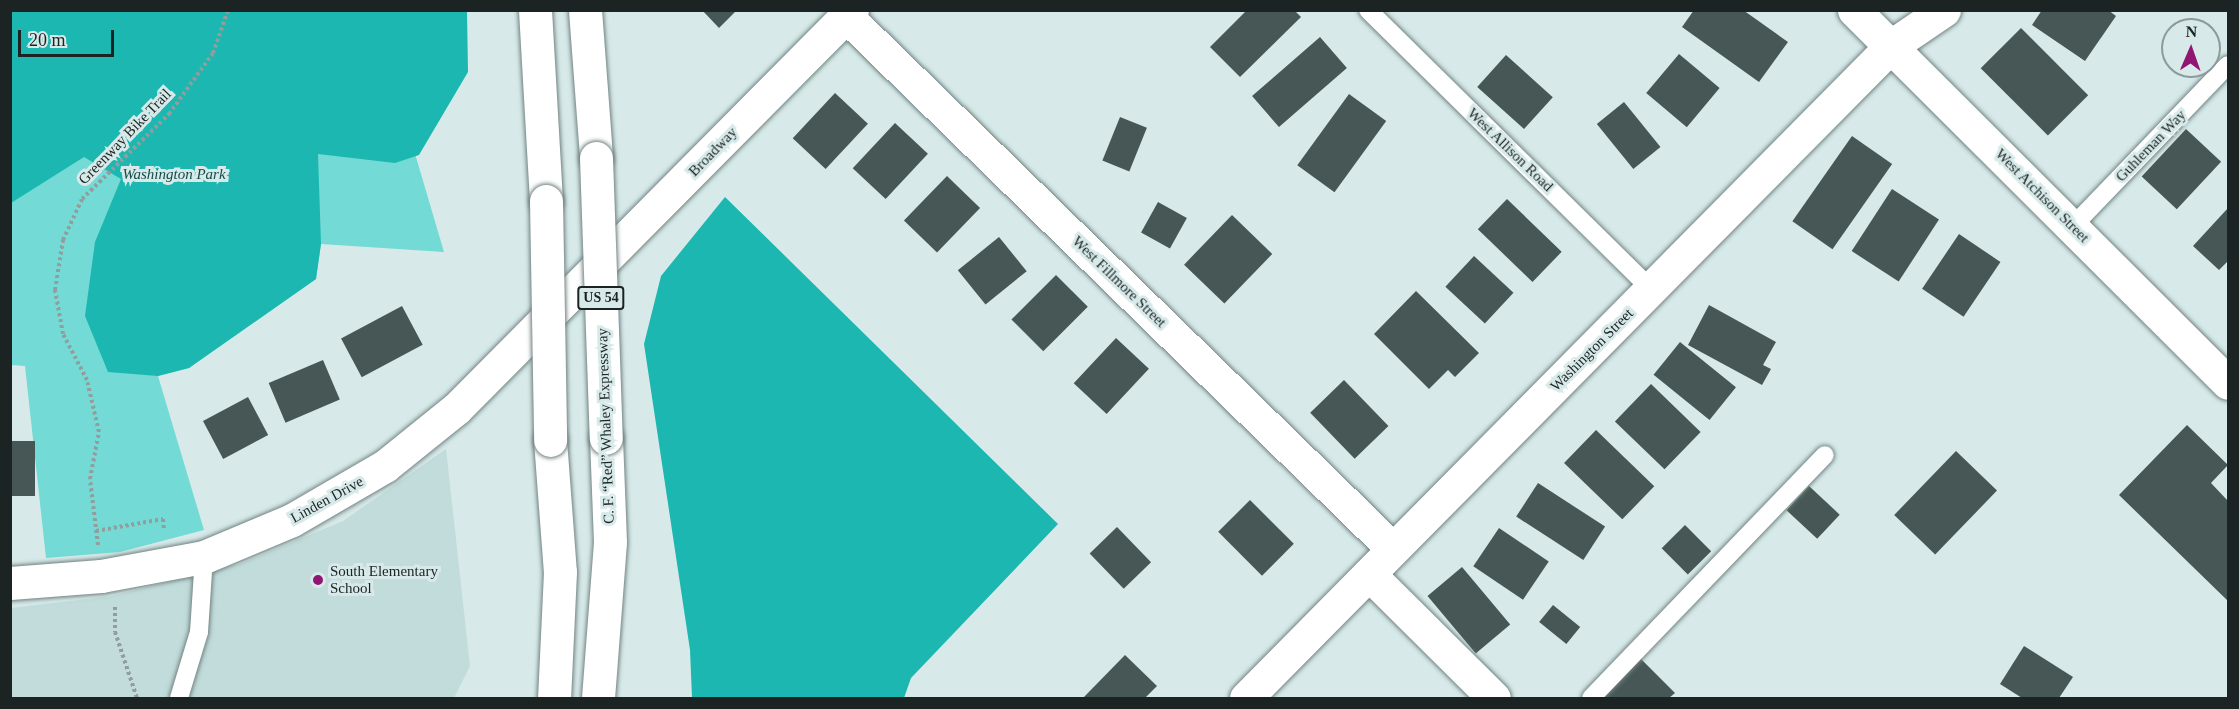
<!DOCTYPE html>
<meta charset="utf-8">
<style>
body{margin:0}
#map{position:relative;width:2239px;height:709px;overflow:hidden;background:#d7eae9;font-family:"Times New Roman",serif}
div>[style]{position:absolute}
.built>*{inset:0;background:#c1dcda}
.green>*{inset:0;background:#73dad5}
.forest>*{inset:0;background:#1cb7b1}
.building>*{inset:0;background:#475756;transform-origin:0 0}
.path>*{height:4px;margin-top:-2px;transform-origin:0;background:repeating-linear-gradient(90deg,#909e9d 0 3px,transparent 0 6px)}
.roads{filter:drop-shadow(0 0 2px #728382) drop-shadow(0 0 2px #728382)}
.service>*{height:18px;margin:-9px;padding:0 9px;transform-origin:9px;border-radius:9px;background:#fff}
.minor>*{height:33px;margin:-16.5px;padding:0 16.5px;transform-origin:16.5px;border-radius:16.5px;background:#fff}
.tertiary>*{height:33px;margin:-16.5px;padding:0 16.5px;transform-origin:16.5px;border-radius:16.5px;background:#fff}
.motorway>*{height:33px;margin:-16.5px;padding:0 16.5px;transform-origin:16.5px;border-radius:16.5px;background:#fff}
.bridges{filter:drop-shadow(0 0 2px #728382) drop-shadow(0 0 2px #728382)}
.motorway-bridge>*{height:33px;margin:-16.5px;padding:0 16.5px;transform-origin:16.5px;border-radius:16.5px;background:#fff}
.dots>*{width:16px;height:16px;translate:-50% -50%;box-sizing:border-box;border:3px solid #d7eae9;border-radius:50%}
span{translate:-50% -50%;white-space:nowrap;text-align:center;line-height:1.15;-webkit-text-stroke:6px #d7eae9;paint-order:stroke}
.shield-label span{padding:2px 4px;background:#d7eae9;border:2px solid;border-radius:4px;-webkit-text-stroke-width:0}
.shield-label{font-size:14px;color:#1c2323;font-weight:700}
.street-label{font-size:15px;color:#1c2323}
.park-label{font-size:15px;color:#104c49;font-style:italic}
.poi-label{font-size:15px;color:#1c2323}
.left{translate:0 -50%;text-align:left}
.frame{position:absolute;inset:0;border:12px solid #1c2323;pointer-events:none}
.north{position:absolute;left:2161px;top:18px;width:60px;height:60px;box-sizing:border-box;background:#d7eae9;border:2px solid #8c9a9a;border-radius:50%;rotate:2deg;font-size:16px;font-weight:700;line-height:24px;text-align:center;color:#1c2323}
.north::after{content:'';display:block;margin:auto;width:21px;height:27px;background:#911573;clip-path:polygon(50% 0,100% 100%,50% 72%,0 100%)}
.scale{position:absolute;left:18px;top:30px;width:96px;height:27px;box-sizing:border-box;border:3px solid #1c2323;border-top:0;padding-left:8px;font-size:18px;line-height:21px;white-space:nowrap;color:#1c2323;-webkit-text-stroke:4px #d7eae9;paint-order:stroke}
</style>
<div id="map">
<div class="built">
<i style="clip-path:polygon(446px 449px,470px 666px,454px 698px,11px 698px,11px 608px,112px 596px,240px 564px,343px 521px)"></i>
</div>
<div class="green">
<i style="clip-path:polygon(10px 11px,373px 11px,444px 252px,321px 244px,316px 279px,189px 368px,158px 376px,204px 530px,120px 552px,46px 558px,25px 366px,11px 365px)"></i>
</div>
<div class="forest">
<i style="clip-path:polygon(11px 10px,467px 11px,468px 72px,419px 155px,395px 163px,318px 154px,321px 244px,316px 279px,189px 368px,158px 376px,108px 372px,85px 316px,95px 242px,121px 179px,84px 157px,11px 203px)"></i>
<i style="clip-path:polygon(725px 197px,1058px 524px,911px 678px,904px 698px,692px 698px,690px 650px,644px 344px,661px 276px)"></i>
</div>
<div class="building">
<i style="clip-path:polygon(702px 10px,737px 10px,719px 28px)"></i>
<i style="clip-path:polygon(1247px 10px,1294px 10px,1301px 17px,1240px 77px,1210px 47px)"></i>
<i style="clip-path:polygon(1694px 10px,1743px 10px,1788px 42px,1759px 82px,1682px 27px)"></i>
<i style="clip-path:polygon(2042px 10px,2108px 10px,2116px 16px,2085px 61px,2032px 25px)"></i>
<i style="left:2021px;top:28px;width:95px;height:57px;rotate:45deg"></i>
<i style="left:1320px;top:37px;width:41px;height:90px;rotate:49deg"></i>
<i style="left:1679px;top:54px;width:53px;height:51px;rotate:40deg"></i>
<i style="left:1506px;top:55px;width:63px;height:43px;rotate:42deg"></i>
<i style="left:835px;top:93px;width:45px;height:62px;rotate:43deg"></i>
<i style="left:1349px;top:94px;width:46px;height:88px;rotate:36deg"></i>
<i style="left:1624px;top:102px;width:58px;height:35px;rotate:51deg"></i>
<i style="left:1120px;top:117px;width:29px;height:47px;rotate:22deg"></i>
<i style="left:895px;top:123px;width:45px;height:62px;rotate:43deg"></i>
<i style="left:2186px;top:129px;width:48px;height:65px;rotate:43deg"></i>
<i style="left:1852px;top:136px;width:49px;height:104px;rotate:35deg"></i>
<i style="left:947px;top:176px;width:46px;height:62px;rotate:44deg"></i>
<i style="left:1892px;top:189px;width:56px;height:74px;rotate:33deg"></i>
<i style="left:1507px;top:199px;width:76px;height:42px;rotate:44deg"></i>
<i style="left:1158px;top:202px;width:33px;height:35px;rotate:29deg"></i>
<i style="clip-path:polygon(2228px 208px,2228px 261px,2219px 270px,2193px 246px)"></i>
<i style="left:1232px;top:215px;width:56px;height:69px;rotate:44deg"></i>
<i style="left:1959px;top:234px;width:50px;height:66px;rotate:34deg"></i>
<i style="left:999px;top:237px;width:44px;height:53px;rotate:51deg"></i>
<i style="left:1474px;top:256px;width:54px;height:42px;rotate:43deg"></i>
<i style="left:1056px;top:275px;width:45px;height:63px;rotate:45deg"></i>
<i style="clip-path:polygon(1416px 291px,1479px 353px,1455px 377px,1448px 370px,1429px 389px,1374px 334px)"></i>
<i style="clip-path:polygon(1709px 305px,1776px 342px,1763px 365px,1771px 369px,1762px 385px,1688px 345px)"></i>
<i style="left:402px;top:306px;width:44px;height:69px;rotate:62deg"></i>
<i style="left:1116px;top:338px;width:45px;height:62px;rotate:43deg"></i>
<i style="left:1680px;top:342px;width:72px;height:42px;rotate:39deg"></i>
<i style="left:323px;top:360px;width:43px;height:59px;rotate:67deg"></i>
<i style="left:1344px;top:380px;width:64px;height:47px;rotate:46deg"></i>
<i style="left:1651px;top:384px;width:69px;height:52px;rotate:44deg"></i>
<i style="left:248px;top:397px;width:43px;height:51px;rotate:62deg"></i>
<i style="clip-path:polygon(2187px 425px,2228px 465px,2211px 483px,2228px 501px,2228px 601px,2119px 495px)"></i>
<i style="left:1596px;top:430px;width:81px;height:46px;rotate:44deg"></i>
<i style="left:10px;top:441px;width:25px;height:55px"></i>
<i style="left:1956px;top:451px;width:57px;height:89px;rotate:44deg"></i>
<i style="left:1538px;top:483px;width:80px;height:40px;rotate:33deg"></i>
<i style="left:1809px;top:486px;width:42px;height:33px;rotate:43deg"></i>
<i style="left:1250px;top:500px;width:62px;height:45px;rotate:45deg"></i>
<i style="left:1685px;top:525px;width:37px;height:33px;rotate:45deg"></i>
<i style="left:1117px;top:527px;width:49px;height:38px;rotate:46deg"></i>
<i style="left:1499px;top:528px;width:60px;height:46px;rotate:34deg"></i>
<i style="left:1462px;top:567px;width:75px;height:45px;rotate:50deg"></i>
<i style="left:1553px;top:605px;width:35px;height:22px;rotate:39deg"></i>
<i style="clip-path:polygon(2024px 646px,2073px 677px,2059px 698px,2022px 698px,2000px 684px)"></i>
<i style="clip-path:polygon(1125px 655px,1157px 686px,1145px 698px,1083px 698px)"></i>
<i style="clip-path:polygon(1640px 658px,1675px 693px,1669px 698px,1599px 698px)"></i>
</div>
<div class="path">
<i style="left:96px;top:531px;width:68px;rotate:-10.2deg"></i>
<i style="left:163px;top:519px;width:12px;rotate:85deg"></i>
<i style="left:98px;top:545px;width:66px;rotate:-96.9deg"></i>
<i style="left:90px;top:479px;width:48px;rotate:-79.2deg"></i>
<i style="left:99px;top:432px;width:53px;rotate:-103deg"></i>
<i style="left:87px;top:380px;width:52px;rotate:-117.6deg"></i>
<i style="left:63px;top:334px;width:45px;rotate:-100.3deg"></i>
<i style="left:55px;top:290px;width:51px;rotate:-80.9deg"></i>
<i style="left:63px;top:240px;width:45px;rotate:-65.1deg"></i>
<i style="left:82px;top:199px;width:122px;rotate:-44.3deg"></i>
<i style="left:169px;top:114px;width:75px;rotate:-54.2deg"></i>
<i style="left:213px;top:53px;width:46px;rotate:-70.8deg"></i>
<i style="left:115px;top:607px;width:25px;rotate:90deg"></i>
<i style="left:115px;top:632px;width:70px;rotate:71.6deg"></i>
</div>
<div class="roads">
<div class="service">
<i style="left:1368px;top:10px;width:399px;rotate:44.6deg"></i>
<i style="left:2073px;top:226px;width:223px;rotate:-46.1deg"></i>
<i style="left:179px;top:698px;width:69px;rotate:-73.1deg"></i>
<i style="left:199px;top:632px;width:75px;rotate:-86.2deg"></i>
<i style="left:1591px;top:698px;width:337px;rotate:-46.1deg"></i>
</div>
<div class="minor">
<i style="left:1854px;top:10px;width:528px;rotate:44.92deg"></i>
<i style="left:846px;top:16px;width:762px;rotate:44.26deg"></i>
<i style="left:1369px;top:574px;width:176px;rotate:44.8deg"></i>
<i style="left:1246px;top:698px;width:917px;rotate:-45.31deg"></i>
<i style="left:1891px;top:46px;width:64px;rotate:-34.2deg"></i>
</div>
<div class="tertiary">
<i style="left:10px;top:583px;width:91px;rotate:-4.4deg"></i>
<i style="left:101px;top:576px;width:105px;rotate:-10.5deg"></i>
<i style="left:204px;top:557px;width:95px;rotate:-22.8deg"></i>
<i style="left:292px;top:520px;width:108px;rotate:-30.1deg"></i>
<i style="left:385px;top:466px;width:91px;rotate:-38.8deg"></i>
<i style="left:456px;top:409px;width:562px;rotate:-45.22deg"></i>
</div>
<div class="motorway">
<i style="left:535px;top:10px;width:191px;rotate:86.7deg"></i>
<i style="left:585px;top:10px;width:148px;rotate:85.7deg"></i>
<i style="left:550px;top:440px;width:132px;rotate:85.7deg"></i>
<i style="left:560px;top:572px;width:126px;rotate:92.7deg"></i>
<i style="left:598px;top:698px;width:156px;rotate:-85.6deg"></i>
<i style="left:610px;top:542px;width:104px;rotate:-92.2deg"></i>
</div>
</div>
<div class="bridges">
<div class="motorway-bridge">
<i style="left:596px;top:158px;width:280px;rotate:88deg"></i>
<i style="left:546px;top:201px;width:239px;rotate:89deg"></i>
</div>
</div>
<div class="dots">
<i style="left:318px;top:580px;background:#911573"></i>
</div>
<div class="shield-label">
<span style="left:601px;top:298px">US 54</span>
</div>
<div class="street-label">
<span style="left:125px;top:137px;rotate:-46deg">Greenway Bike Trail</span>
<span style="left:2151px;top:146px;rotate:-46deg">Guhleman Way</span>
<span style="left:1510px;top:150px;rotate:44deg">West Allison Road</span>
<span style="left:713px;top:152px;rotate:-46deg">Broadway</span>
<span style="left:2042px;top:196px;rotate:45deg">West Atchison Street</span>
<span style="left:1119px;top:282px;rotate:44deg">West Fillmore Street</span>
<span style="left:1592px;top:350px;rotate:-45deg">Washington Street</span>
<span style="left:606px;top:426px;rotate:-92deg">C. F. “Red” Whaley Expressway</span>
<span style="left:327px;top:500px;rotate:-29deg">Linden Drive</span>
</div>
<div class="park-label">
<span style="left:174px;top:175px">Washington Park</span>
</div>
<div class="poi-label">
<span class="left" style="left:330px;top:580px">South Elementary<br>School</span>
</div>
<div class="frame"></div>
<div class="north">N</div>
<div class="scale">20 m</div>
</div>
